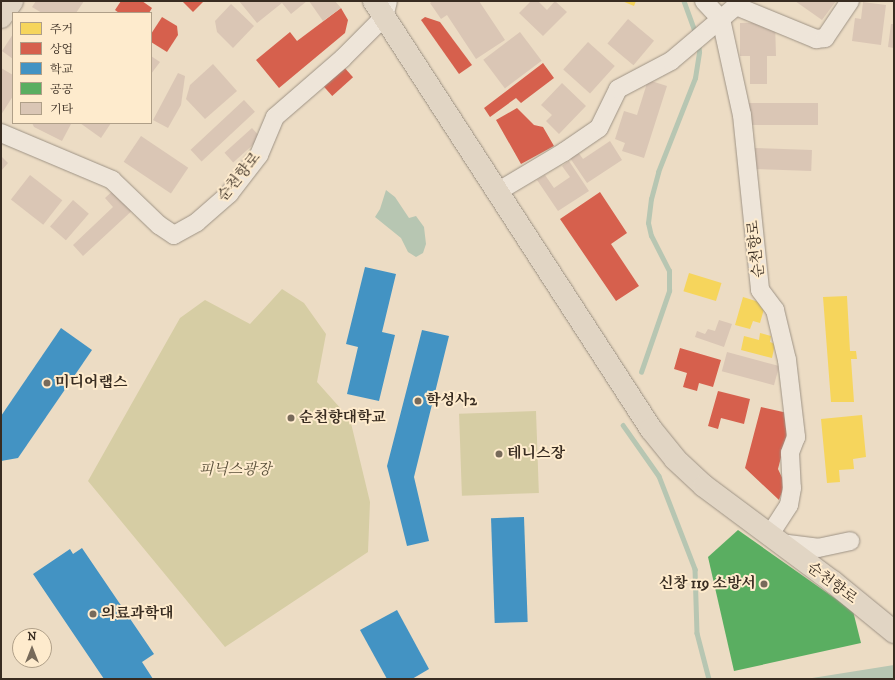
<!DOCTYPE html>
<meta charset="utf-8">
<style>
body{margin:0}
#map{position:relative;width:895px;height:680px;overflow:hidden;background:#ecdcc4;font-family:"IM FELL DW Pica","Noto Serif KR",serif}
div>[style]{position:absolute}
.green>*{inset:0;background:#d6cda4;transform-origin:0 0}
.water>*{inset:0;background:#b7c6b2}
.homes>*{inset:0;background:#f6d55c;transform-origin:0 0}
.shops>*{inset:0;background:#d6604d;transform-origin:0 0}
.schools>*{inset:0;background:#4393c3;transform-origin:0 0}
.public>*{inset:0;background:#5aae61}
.stream>*{height:4.5px;margin:-2.25px;padding:0 2.25px;transform-origin:2.25px;border-radius:2.25px;background:#b7c6b2}
.building>*{inset:0;background:#dac6b5;transform-origin:0 0}
.roads{filter:drop-shadow(0 0 1px #9e9385) drop-shadow(0 0 1px #9e9385)}
.minor>*{height:18px;margin:-9px;padding:0 9px;transform-origin:9px;border-radius:9px;background:#eee5d9}
.major>*{height:22px;margin:-11px;padding:0 11px;transform-origin:11px;border-radius:11px;background:#e1d5c4}
.dots>*{width:11px;height:11px;translate:-50% -50%;box-sizing:border-box;border:2px solid #feebcd;border-radius:50%}
span{translate:-50% -50%;white-space:nowrap;text-align:center;line-height:1.15;-webkit-text-stroke:4px #feebcd;paint-order:stroke}
.street-label{font-size:15px;color:#382c21}
.poi-label{font-size:15px;color:#382c21;font-weight:700}
.left{translate:0 -50%;text-align:left}
.right{translate:-100% -50%;text-align:right}
.park-label{font-size:15px;color:#5b513b;font-style:italic}
.frame{position:absolute;inset:0;border:2px solid #382c21;pointer-events:none}
.legend{position:absolute;left:12px;top:12px;width:140px;height:112px;box-sizing:border-box;background:#feebcd;border:1px solid #af9f88;margin:0;padding:5px 7px;list-style:none;font-size:12px;color:#382c21}
.legend li{display:flex;align-items:center;gap:8px;height:20px}
.legend b{width:20px;border:1px solid #af9f88}
.north{position:absolute;left:12px;top:628px;width:40px;height:40px;box-sizing:border-box;background:#feebcd;border:1px solid #af9f88;border-radius:50%;rotate:0deg;font-size:11px;font-weight:700;line-height:16px;text-align:center;color:#382c21}
.north::after{content:'';display:block;margin:auto;width:14px;height:18px;background:#776a5a;clip-path:polygon(50% 0,100% 100%,50% 72%,0 100%)}
</style>
<div id="map">
<div class="green">
<i style="clip-path:polygon(282px 289px,304px 303px,326px 334px,317px 382px,350px 419px,370px 502px,368px 552px,225px 647px,88px 481px,180px 318px,205px 300px,250px 324px)"></i>
<i style="left:536px;top:411px;width:82px;height:77px;rotate:88deg"></i>
</div>
<div class="water">
<i style="clip-path:polygon(386px 190px,395px 197px,409px 218px,416px 216px,424px 227px,426px 244px,423px 253px,416px 257px,408px 252px,401px 238px,375px 217px,380px 209px)"></i>
<i style="clip-path:polygon(894px 665px,894px 679px,806px 679px)"></i>
</div>
<div class="homes">
<i style="clip-path:polygon(622px 1px,636px 1px,634px 6px)"></i>
<i style="left:689px;top:273px;width:34px;height:19px;rotate:17deg"></i>
<i style="clip-path:polygon(847px 296px,850px 351px,856px 351px,857px 359px,851px 359px,854px 402px,831px 402px,823px 297px)"></i>
<i style="clip-path:polygon(743px 297px,762px 303px,761px 308px,764px 309px,760px 323px,753px 321px,750px 329px,735px 325px)"></i>
<i style="clip-path:polygon(760px 333px,771px 336px,770px 342px,775px 344px,772px 358px,741px 350px,744px 336px,759px 340px)"></i>
<i style="clip-path:polygon(862px 415px,866px 457px,853px 459px,854px 469px,839px 470px,840px 482px,827px 483px,821px 419px)"></i>
</div>
<div class="shops">
<i style="clip-path:polygon(121px 1px,142px 1px,152px 8px,149px 13px,119px 13px,115px 10px)"></i>
<i style="clip-path:polygon(182px 1px,204px 1px,193px 12px)"></i>
<i style="clip-path:polygon(341px 8px,348px 20px,345px 33px,279px 88px,256px 60px,290px 32px,297px 41px)"></i>
<i style="clip-path:polygon(162px 17px,177px 26px,178px 35px,167px 52px,151px 42px,151px 34px)"></i>
<i style="clip-path:polygon(425px 17px,440px 22px,472px 65px,459px 74px,421px 20px)"></i>
<i style="clip-path:polygon(543px 63px,554px 78px,521px 103px,516px 98px,490px 117px,484px 108px)"></i>
<i style="left:343px;top:66px;width:15px;height:28px;rotate:48deg"></i>
<i style="clip-path:polygon(517px 108px,534px 125px,543px 127px,554px 146px,521px 164px,496px 120px)"></i>
<i style="clip-path:polygon(600px 192px,627px 233px,611px 244px,639px 286px,616px 301px,560px 219px)"></i>
<i style="clip-path:polygon(680px 348px,721px 360px,713px 387px,699px 383px,697px 391px,683px 387px,687px 373px,674px 369px)"></i>
<i style="clip-path:polygon(718px 391px,750px 399px,744px 424px,721px 418px,718px 429px,708px 426px)"></i>
<i style="clip-path:polygon(761px 407px,792px 414px,778px 469px,785px 484px,779px 500px,745px 468px)"></i>
</div>
<div class="schools">
<i style="clip-path:polygon(365px 267px,396px 274px,382px 332px,395px 335px,379px 401px,347px 394px,358px 347px,346px 344px)"></i>
<i style="clip-path:polygon(61px 328px,92px 350px,18px 458px,1px 461px,1px 416px)"></i>
<i style="clip-path:polygon(422px 330px,449px 336px,414px 477px,429px 541px,407px 546px,387px 466px)"></i>
<i style="left:524px;top:517px;width:105px;height:33px;rotate:88deg"></i>
<i style="clip-path:polygon(82px 548px,154px 654px,142px 662px,153px 679px,104px 679px,33px 574px,70px 549px,73px 554px)"></i>
<i style="clip-path:polygon(397px 610px,429px 669px,412px 679px,387px 679px,360px 630px)"></i>
</div>
<div class="public">
<i style="clip-path:polygon(738px 530px,853px 611px,861px 643px,734px 671px,708px 557px)"></i>
</div>
<div class="stream">
<i style="left:684px;top:1px;width:35px;rotate:70deg"></i>
<i style="left:641px;top:372px;width:86px;rotate:-70.9deg"></i>
<i style="left:669px;top:291px;width:20px;rotate:-90deg"></i>
<i style="left:669px;top:271px;width:39px;rotate:-117deg"></i>
<i style="left:651px;top:236px;width:13px;rotate:-103deg"></i>
<i style="left:648px;top:223px;width:24px;rotate:-83deg"></i>
<i style="left:651px;top:199px;width:28px;rotate:-75deg"></i>
<i style="left:658px;top:172px;width:101px;rotate:-68.5deg"></i>
<i style="left:695px;top:78px;width:26px;rotate:-81deg"></i>
<i style="left:699px;top:52px;width:9px;rotate:-96deg"></i>
<i style="left:623px;top:425px;width:62px;rotate:54.8deg"></i>
<i style="left:659px;top:476px;width:100px;rotate:68.8deg"></i>
<i style="left:695px;top:569px;width:64px;rotate:88.2deg"></i>
<i style="left:697px;top:633px;width:48px;rotate:75.4deg"></i>
</div>
<div class="building">
<i style="clip-path:polygon(36px 1px,84px 1px,76px 13px,42px 13px,32px 7px)"></i>
<i style="clip-path:polygon(239px 1px,307px 1px,291px 14px,282px 3px,257px 23px)"></i>
<i style="clip-path:polygon(309px 1px,335px 1px,341px 8px,323px 21px)"></i>
<i style="clip-path:polygon(433px 1px,479px 1px,505px 40px,476px 59px,447px 15px,441px 19px,430px 3px)"></i>
<i style="clip-path:polygon(531px 1px,538px 1px,547px 10px,555px 1px,567px 12px,543px 36px,519px 13px)"></i>
<i style="clip-path:polygon(795px 1px,836px 1px,822px 20px)"></i>
<i style="clip-path:polygon(863px 2px,886px 5px,881px 45px,852px 41px,855px 18px,861px 19px)"></i>
<i style="clip-path:polygon(231px 4px,254px 26px,233px 48px,217px 32px,215px 21px)"></i>
<i style="left:628px;top:19px;width:34px;height:32px;rotate:40deg"></i>
<i style="clip-path:polygon(775px 22px,776px 56px,767px 56px,767px 84px,750px 84px,750px 56px,740px 56px,740px 23px)"></i>
<i style="clip-path:polygon(891px 24px,894px 24px,894px 48px,888px 47px)"></i>
<i style="left:520px;top:32px;width:36px;height:46px;rotate:53deg"></i>
<i style="clip-path:polygon(13px 34px,13px 59px,2px 51px)"></i>
<i style="left:588px;top:42px;width:36px;height:37px;rotate:42deg"></i>
<i style="clip-path:polygon(151px 56px,160px 62px,151px 74px)"></i>
<i style="clip-path:polygon(213px 64px,237px 91px,205px 119px,186px 99px,190px 85px)"></i>
<i style="clip-path:polygon(1px 68px,13px 75px,13px 96px,1px 115px)"></i>
<i style="clip-path:polygon(178px 73px,185px 76px,181px 105px,168px 128px,153px 120px)"></i>
<i style="clip-path:polygon(648px 80px,667px 86px,644px 158px,622px 151px,625px 143px,615px 139px,624px 111px,637px 115px)"></i>
<i style="clip-path:polygon(562px 83px,586px 106px,559px 134px,546px 121px,552px 115px,541px 105px)"></i>
<i style="left:244px;top:100px;width:16px;height:73px;rotate:47deg"></i>
<i style="left:748px;top:103px;width:70px;height:22px"></i>
<i style="clip-path:polygon(32px 123px,69px 123px,71px 124px,62px 141px,34px 127px)"></i>
<i style="clip-path:polygon(80px 123px,111px 123px,101px 138px)"></i>
<i style="left:252px;top:128px;width:13px;height:37px;rotate:48deg"></i>
<i style="left:141px;top:136px;width:57px;height:31px;rotate:34deg"></i>
<i style="clip-path:polygon(610px 141px,622px 160px,587px 183px,570px 158px,578px 152px,583px 159px)"></i>
<i style="left:755px;top:148px;width:57px;height:21px;rotate:2deg"></i>
<i style="clip-path:polygon(1px 156px,8px 163px,1px 171px)"></i>
<i style="clip-path:polygon(569px 161px,589px 191px,558px 211px,537px 180px,545px 175px,554px 188px,570px 177px,562px 166px)"></i>
<i style="left:30px;top:175px;width:41px;height:31px;rotate:38deg"></i>
<i style="clip-path:polygon(117px 187px,136px 207px,83px 256px,73px 245px,113px 207px,105px 198px)"></i>
<i style="left:73px;top:200px;width:21px;height:35px;rotate:41deg"></i>
<i style="clip-path:polygon(719px 320px,732px 324px,724px 347px,695px 337px,697px 331px,705px 334px,708px 329px,715px 331px)"></i>
<i style="left:727px;top:352px;width:54px;height:20px;rotate:15deg"></i>
</div>
<div class="roads">
<div class="minor">
<i style="left:704px;top:1px;width:25px;rotate:47deg"></i>
<i style="left:721px;top:19px;width:98px;rotate:77.7deg"></i>
<i style="left:742px;top:115px;width:176px;rotate:84.1deg"></i>
<i style="left:760px;top:290px;width:25px;rotate:53deg"></i>
<i style="left:775px;top:310px;width:51px;rotate:76.5deg"></i>
<i style="left:787px;top:360px;width:78px;rotate:83.3deg"></i>
<i style="left:796px;top:437px;width:17px;rotate:111deg"></i>
<i style="left:790px;top:453px;width:35px;rotate:87deg"></i>
<i style="left:792px;top:488px;width:17px;rotate:100deg"></i>
<i style="left:789px;top:505px;width:37px;rotate:123deg"></i>
<i style="left:736px;top:6px;width:87px;rotate:22.4deg"></i>
<i style="left:816px;top:39px;width:9px;rotate:-6deg"></i>
<i style="left:825px;top:38px;width:45px;rotate:-56deg"></i>
<i style="left:1px;top:133px;width:121px;rotate:22.9deg"></i>
<i style="left:112px;top:180px;width:65px;rotate:43.8deg"></i>
<i style="left:159px;top:225px;width:18px;rotate:34deg"></i>
<i style="left:174px;top:235px;width:26px;rotate:-29deg"></i>
<i style="left:197px;top:222px;width:43px;rotate:-41.2deg"></i>
<i style="left:229px;top:194px;width:49px;rotate:-52.4deg"></i>
<i style="left:259px;top:155px;width:41px;rotate:-67.2deg"></i>
<i style="left:275px;top:117px;width:90px;rotate:-40.9deg"></i>
<i style="left:343px;top:58px;width:58px;rotate:-45deg"></i>
<i style="left:384px;top:17px;width:16px;rotate:-76deg"></i>
<i style="left:497px;top:192px;width:78px;rotate:-30.8deg"></i>
<i style="left:564px;top:152px;width:42px;rotate:-34.4deg"></i>
<i style="left:599px;top:128px;width:43px;rotate:-64deg"></i>
<i style="left:618px;top:89px;width:60px;rotate:-27.8deg"></i>
<i style="left:671px;top:61px;width:85px;rotate:-40.2deg"></i>
<i style="left:736px;top:6px;width:6px;rotate:-59deg"></i>
<i style="left:780px;top:543px;width:38px;rotate:7deg"></i>
<i style="left:818px;top:548px;width:33px;rotate:-12deg"></i>
</div>
<div class="major">
<i style="left:374px;top:1px;width:510px;rotate:57.09deg"></i>
<i style="left:651px;top:429px;width:38px;rotate:51deg"></i>
<i style="left:675px;top:459px;width:40px;rotate:43deg"></i>
<i style="left:704px;top:486px;width:161px;rotate:36.7deg"></i>
<i style="left:833px;top:582px;width:79px;rotate:39.3deg"></i>
<i style="left:1px;top:17px;width:19px;rotate:-55deg"></i>
</div>
</div>
<div class="dots">
<i style="left:47px;top:383px;background:#776a5a"></i>
<i style="left:418px;top:401px;background:#776a5a"></i>
<i style="left:291px;top:418px;background:#776a5a"></i>
<i style="left:499px;top:454px;background:#776a5a"></i>
<i style="left:764px;top:584px;background:#776a5a"></i>
<i style="left:93px;top:614px;background:#776a5a"></i>
</div>
<div class="street-label">
<span style="left:239px;top:177px;rotate:-51deg">순천향로</span>
<span style="left:756px;top:249px;rotate:-96deg">순천향로</span>
<span style="left:832px;top:583px;rotate:37deg">순천향로</span>
</div>
<div class="poi-label">
<span class="left" style="left:55px;top:383px">미디어랩스</span>
<span class="left" style="left:426px;top:401px">학성사2</span>
<span class="left" style="left:299px;top:418px">순천향대학교</span>
<span class="left" style="left:507px;top:454px">테니스장</span>
<span class="right" style="left:756px;top:584px">신창 119 소방서</span>
<span class="left" style="left:101px;top:614px">의료과학대</span>
</div>
<div class="park-label">
<span style="left:235px;top:470px">피닉스광장</span>
</div>
<div class="frame"></div>
<ul class="legend">
<li><b style="height:11px;background:#f6d55c"></b>주거</li>
<li><b style="height:11px;background:#d6604d"></b>상업</li>
<li><b style="height:11px;background:#4393c3"></b>학교</li>
<li><b style="height:11px;background:#5aae61"></b>공공</li>
<li><b style="height:11px;background:#dac6b5"></b>기타</li>
</ul>
<div class="north">N</div>
</div>
